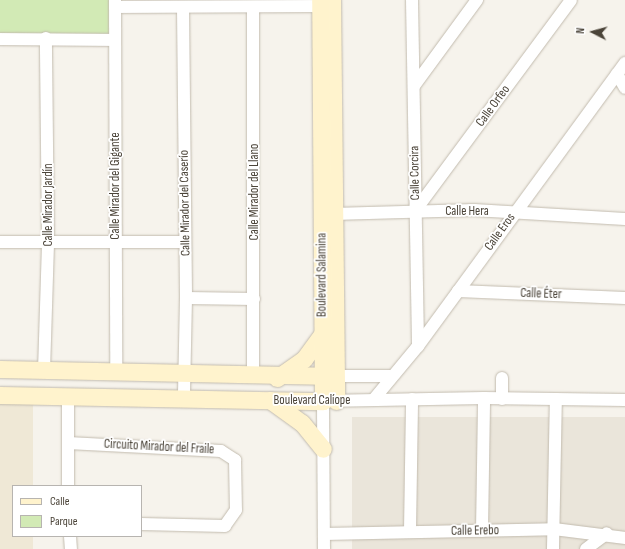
<!DOCTYPE html>
<meta charset="utf-8">
<style>
body{margin:0}
#map{position:relative;width:625px;height:549px;overflow:hidden;background:#f6f3ec;font-family:"Sofia Sans Condensed",sans-serif}
div>[style]{position:absolute}
.residential>*{inset:0;background:#eae5da;transform-origin:0 0}
.education>*{inset:0;background:#efe8d6}
.green>*{inset:0;background:#d2eab5;transform-origin:0 0}
.roads{filter:drop-shadow(0 0 1px #c2bbae) drop-shadow(0 0 1px #c2bbae)}
.street>*{height:12px;margin:-6px;padding:0 6px;transform-origin:6px;border-radius:6px;background:#fff}
.secondary>*{height:17px;margin:-8.5px;padding:0 8.5px;transform-origin:8.5px;border-radius:8.5px;background:#fff3cd}
span{translate:-50% -50%;white-space:nowrap;text-align:center;line-height:1.15;-webkit-text-stroke:3.5px #fff;paint-order:stroke}
.street-label{font-size:13px;color:#4b4439}
.legend{position:absolute;left:12px;top:485px;width:130px;height:52px;box-sizing:border-box;background:#fff;border:1px solid #b7b4b0;margin:0;padding:5px 7px;list-style:none;font-size:12px;color:#4b4439}
.legend li{display:flex;align-items:center;gap:8px;height:20px}
.legend b{width:20px;border:1px solid #b7b4b0}
.north{position:absolute;left:573px;top:12px;width:40px;height:40px;-webkit-text-stroke:3px #fff;paint-order:stroke;rotate:276deg;font-size:11px;font-weight:700;line-height:16px;text-align:center;color:#4b4439}
.north::after{content:'';display:block;margin:auto;width:14px;height:18px;background:#4b4439;clip-path:polygon(50% 0,100% 100%,50% 72%,0 100%)}
</style>
<div id="map">
<div class="residential">
<i style="left:352px;top:417px;width:273px;height:132px"></i>
</div>
<div class="education">
<i style="clip-path:polygon(0 393px,33px 394px,33px 486px,13px 486px,13px 536px,33px 536px,33px 549px,0 549px)"></i>
</div>
<div class="green">
<i style="left:0;top:0;width:117px;height:37px"></i>
</div>
<div class="roads">
<div class="street">
<i style="left:115px;top:0;width:373px;rotate:89.8deg"></i>
<i style="left:412px;top:0;width:346px;rotate:89deg"></i>
<i style="left:115px;top:7px;width:205px;rotate:-0.3deg"></i>
<i style="left:183px;top:8px;width:290px;rotate:89.4deg"></i>
<i style="left:186px;top:298px;width:99px;rotate:91.2deg"></i>
<i style="left:0;top:39px;width:115px;rotate:0.5deg"></i>
<i style="left:617px;top:74px;width:16px;rotate:60deg"></i>
<i style="left:414px;top:86px;width:107px;rotate:-53.8deg"></i>
<i style="left:415px;top:211px;width:262px;rotate:-53.5deg"></i>
<i style="left:333px;top:214px;width:141px;rotate:-1.6deg"></i>
<i style="left:474px;top:210px;width:151px;rotate:3.4deg"></i>
<i style="left:0;top:242px;width:185px"></i>
<i style="left:458px;top:291px;width:167px;rotate:2.4deg"></i>
<i style="left:186px;top:298px;width:68px;rotate:0.8deg"></i>
<i style="left:44px;top:371px;width:130px;rotate:-88.2deg"></i>
<i style="left:48px;top:241px;width:203px;rotate:-90.6deg"></i>
<i style="left:329px;top:376px;width:63px"></i>
<i style="left:253px;top:377px;width:370px;rotate:-90deg"></i>
<i style="left:502px;top:378px;width:21px;rotate:90deg"></i>
<i style="left:374px;top:399px;width:69px;rotate:-50.3deg"></i>
<i style="left:418px;top:346px;width:351px;rotate:-53.8deg"></i>
<i style="left:68px;top:443px;width:153px;rotate:3deg"></i>
<i style="left:221px;top:451px;width:17px;rotate:33deg"></i>
<i style="left:235px;top:460px;width:50px;rotate:88.9deg"></i>
<i style="left:236px;top:510px;width:19px;rotate:125deg"></i>
<i style="left:225px;top:526px;width:84px;rotate:-178.6deg"></i>
<i style="left:68px;top:486px;width:91px;rotate:-90deg"></i>
<i style="left:410px;top:531px;width:132px;rotate:-89.1deg"></i>
<i style="left:482px;top:531px;width:133px;rotate:-89.1deg"></i>
<i style="left:324px;top:534px;width:230px;rotate:-1.2deg"></i>
<i style="left:554px;top:529px;width:72px;rotate:7.2deg"></i>
<i style="left:70px;top:536px;width:13px;rotate:86deg"></i>
<i style="left:324px;top:549px;width:148px;rotate:-90.4deg"></i>
<i style="left:323px;top:401px;width:161px;rotate:-1.1deg"></i>
<i style="left:484px;top:398px;width:141px;rotate:0.8deg"></i>
<i style="left:553px;top:549px;width:150px;rotate:-88.9deg"></i>
<i style="left:586px;top:549px;width:26px;rotate:-37deg"></i>
</div>
<div class="secondary">
<i style="left:332px;top:0;width:401px;rotate:89.4deg"></i>
<i style="left:0;top:369px;width:322px;rotate:1.2deg"></i>
<i style="left:277px;top:378px;width:33px;rotate:-35deg"></i>
<i style="left:304px;top:359px;width:31px;rotate:-54deg"></i>
<i style="left:0;top:395px;width:323px;rotate:1.1deg"></i>
<i style="left:323px;top:401px;width:401px;rotate:-90.4deg"></i>
<i style="left:270px;top:400px;width:39px;rotate:36deg"></i>
<i style="left:302px;top:423px;width:33px;rotate:51deg"></i>
</div>
</div>
<div class="street-label">
<span style="left:493px;top:106px;rotate:-54deg">Calle Orfeo</span>
<span style="left:415px;top:173px;rotate:-91deg">Calle Corcira</span>
<span style="left:115px;top:186px;rotate:-90deg">Calle Mirador del Gigante</span>
<span style="left:254px;top:192px;rotate:-90deg">Calle Mirador del Llano</span>
<span style="left:185px;top:203px;rotate:-91deg">Calle Mirador del Caserío</span>
<span style="left:48px;top:205px;rotate:-90deg">Calle Mirador Jardín</span>
<span style="left:467px;top:211px">Calle Hera</span>
<span style="left:500px;top:232px;rotate:-54deg">Calle Eros</span>
<span style="left:322px;top:275px;rotate:-90deg">Boulevard Salamina</span>
<span style="left:541px;top:294px;rotate:2deg">Calle Éter</span>
<span style="left:312px;top:400px">Boulevard Calíope</span>
<span style="left:159px;top:447px;rotate:3deg">Circuito Mirador del Fraile</span>
<span style="left:475px;top:531px;rotate:-1deg">Calle Erebo</span>
</div>
<ul class="legend">
<li><b style="height:5px;background:#fff3cd"></b>Calle</li>
<li><b style="height:11px;background:#d2eab5"></b>Parque</li>
</ul>
<div class="north">N</div>
</div>
